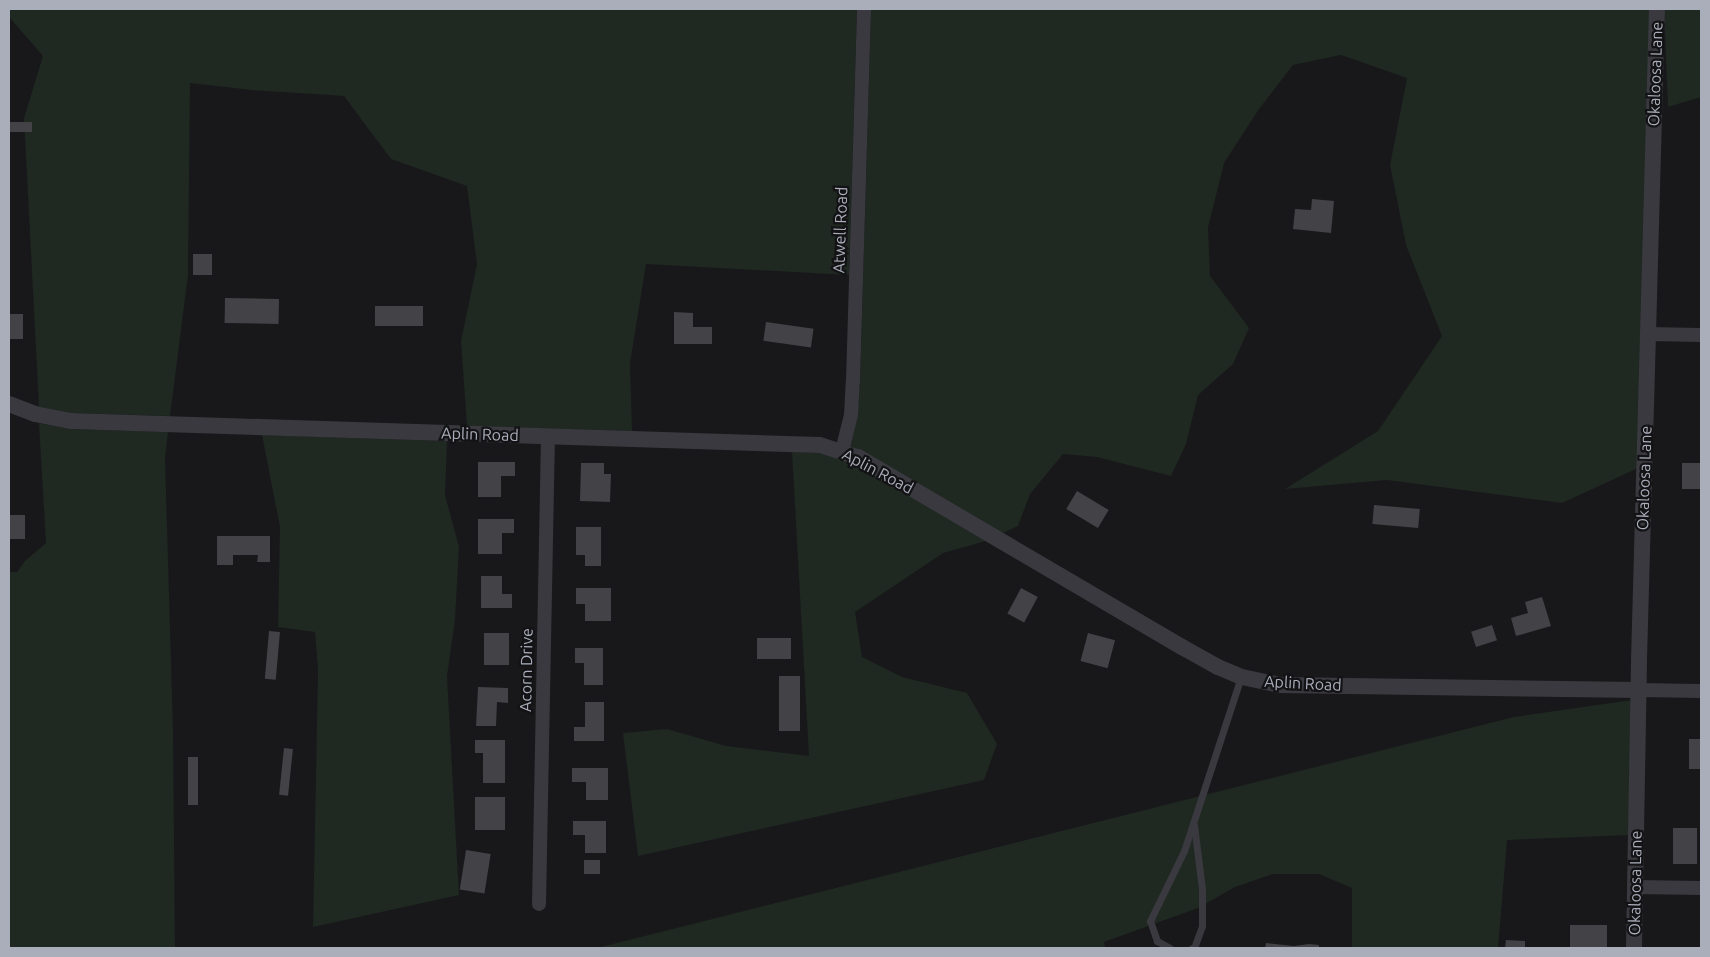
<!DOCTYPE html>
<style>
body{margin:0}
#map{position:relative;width:1710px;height:957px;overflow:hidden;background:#18181a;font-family:Ubuntu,sans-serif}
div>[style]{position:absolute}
.green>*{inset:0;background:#1f2821}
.building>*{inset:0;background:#424247;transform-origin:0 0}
.service>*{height:7px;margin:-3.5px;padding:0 3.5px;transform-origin:3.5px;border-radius:3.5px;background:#39393f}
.minor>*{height:14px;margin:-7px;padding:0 7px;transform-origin:7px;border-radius:7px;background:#39393f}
.tertiary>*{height:16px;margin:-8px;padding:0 8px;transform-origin:8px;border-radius:8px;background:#39393f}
span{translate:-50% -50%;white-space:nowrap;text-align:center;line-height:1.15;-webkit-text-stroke:4.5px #131315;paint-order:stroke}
.street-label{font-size:16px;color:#aaadba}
.frame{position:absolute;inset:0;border:10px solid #aaadba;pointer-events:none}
</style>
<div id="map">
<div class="green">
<i style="clip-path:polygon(9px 9px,857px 9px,849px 275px,646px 264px,630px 363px,632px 431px,467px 426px,461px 341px,477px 264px,467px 186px,391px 159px,344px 96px,252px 90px,190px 83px,188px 275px,170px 416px,71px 413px,39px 407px,24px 118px,43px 56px,9px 17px)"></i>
<i style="clip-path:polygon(871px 9px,1650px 9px,1638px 468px,1562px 503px,1387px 480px,1285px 489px,1378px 431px,1442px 336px,1406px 245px,1390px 165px,1407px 78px,1341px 55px,1293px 65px,1259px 109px,1224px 163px,1208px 227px,1210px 276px,1249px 328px,1233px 364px,1198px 395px,1186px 444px,1171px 476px,1097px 457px,1063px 454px,1030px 494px,1018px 526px,1003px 533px,850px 446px,857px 416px,860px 382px)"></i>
<i style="clip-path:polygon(1664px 9px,1701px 9px,1701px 97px,1668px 107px)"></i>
<i style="clip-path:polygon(39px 423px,70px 429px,168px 432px,165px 458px,173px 729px,175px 948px,9px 948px,9px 572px,17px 572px,25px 561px,46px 543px)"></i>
<i style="clip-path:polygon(262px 435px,447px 441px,445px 495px,459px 547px,455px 620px,447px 676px,459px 895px,313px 927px,318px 671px,315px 632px,278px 627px,280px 527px)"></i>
<i style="clip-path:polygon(792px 452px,819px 453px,855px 464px,986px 541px,943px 553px,855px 612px,862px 657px,902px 677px,967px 693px,997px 744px,984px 780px,638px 856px,623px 733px,667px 729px,726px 746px,809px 756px)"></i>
<i style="clip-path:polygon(1632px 700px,1630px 835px,1507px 840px,1498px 948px,1352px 948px,1352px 888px,1319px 874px,1273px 874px,1235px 887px,1198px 908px,1104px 942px,1105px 948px,597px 948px,1514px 717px)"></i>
</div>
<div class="building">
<i style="left:9px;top:122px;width:23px;height:10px"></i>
<i style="clip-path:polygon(1312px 199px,1334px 201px,1331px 233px,1293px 229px,1295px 209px,1311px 210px)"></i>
<i style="left:193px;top:254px;width:19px;height:21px"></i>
<i style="left:225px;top:298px;width:54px;height:25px;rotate:1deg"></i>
<i style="left:375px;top:306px;width:48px;height:20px"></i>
<i style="clip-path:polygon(674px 312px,693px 313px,693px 327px,712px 327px,712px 344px,674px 344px)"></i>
<i style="left:9px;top:314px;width:14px;height:25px"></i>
<i style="left:766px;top:322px;width:48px;height:19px;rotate:8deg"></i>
<i style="clip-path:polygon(478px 462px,515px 462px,515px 476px,501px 476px,501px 497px,478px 497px)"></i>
<i style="clip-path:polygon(581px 463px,604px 463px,604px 474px,611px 474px,610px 502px,580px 501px)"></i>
<i style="left:1682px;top:463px;width:19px;height:26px"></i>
<i style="left:1077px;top:491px;width:37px;height:21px;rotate:31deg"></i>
<i style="left:1374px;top:505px;width:46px;height:19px;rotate:5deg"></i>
<i style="left:9px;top:515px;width:16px;height:24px"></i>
<i style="clip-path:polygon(478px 519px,514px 519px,514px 533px,502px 533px,502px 554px,478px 554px)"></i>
<i style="clip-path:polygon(576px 527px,601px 527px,601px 566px,585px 566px,585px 555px,576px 555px)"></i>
<i style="clip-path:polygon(217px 536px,270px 536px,270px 562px,257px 562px,258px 555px,233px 555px,233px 565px,217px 565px)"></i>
<i style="clip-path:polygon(481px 576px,502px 576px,502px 594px,512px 594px,512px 608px,481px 608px)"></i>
<i style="clip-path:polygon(576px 588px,611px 588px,611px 621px,585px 621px,585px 604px,576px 604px)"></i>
<i style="left:1021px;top:588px;width:19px;height:29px;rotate:28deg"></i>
<i style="clip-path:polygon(1542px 597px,1551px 626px,1516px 636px,1511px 618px,1528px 613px,1525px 602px)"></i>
<i style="left:1492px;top:625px;width:16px;height:22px;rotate:72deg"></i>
<i style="left:269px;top:631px;width:11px;height:48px;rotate:5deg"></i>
<i style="left:484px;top:633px;width:25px;height:32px"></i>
<i style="left:1088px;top:633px;width:28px;height:29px;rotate:15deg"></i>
<i style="left:757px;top:638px;width:34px;height:21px"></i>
<i style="clip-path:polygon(575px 648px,603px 648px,603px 685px,584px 685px,584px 663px,575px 663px)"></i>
<i style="left:779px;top:676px;width:21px;height:55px"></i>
<i style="clip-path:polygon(478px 687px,508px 688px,508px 703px,497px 702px,496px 726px,476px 726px)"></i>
<i style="clip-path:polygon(585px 702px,604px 702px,604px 741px,574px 741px,574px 727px,585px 727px)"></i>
<i style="left:1689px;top:739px;width:12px;height:30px"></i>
<i style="clip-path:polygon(475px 740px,505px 740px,505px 783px,483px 783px,483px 753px,475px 753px)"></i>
<i style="left:284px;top:748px;width:9px;height:47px;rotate:6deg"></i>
<i style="left:188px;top:757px;width:10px;height:48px"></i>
<i style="clip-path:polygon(572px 768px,608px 768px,608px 800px,586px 800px,586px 782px,572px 782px)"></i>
<i style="left:475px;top:797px;width:30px;height:33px"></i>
<i style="clip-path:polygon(573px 821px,606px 821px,606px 853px,585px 853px,585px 835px,573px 835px)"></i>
<i style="left:1673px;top:828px;width:24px;height:36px"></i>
<i style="left:466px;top:850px;width:25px;height:40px;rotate:9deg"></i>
<i style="left:584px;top:860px;width:16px;height:14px"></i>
<i style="left:1570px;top:925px;width:37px;height:22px"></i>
<i style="clip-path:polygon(1506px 940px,1525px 941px,1525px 948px,1505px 948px)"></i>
<i style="clip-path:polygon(1266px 943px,1294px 946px,1309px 944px,1319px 945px,1319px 948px,1265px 948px)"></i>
</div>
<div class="service">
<i style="left:1170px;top:948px;width:15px;rotate:-152deg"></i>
<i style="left:1157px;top:941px;width:21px;rotate:-109deg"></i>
<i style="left:1150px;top:921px;width:78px;rotate:-64.1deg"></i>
<i style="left:1184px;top:851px;width:183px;rotate:-71.9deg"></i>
<i style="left:1192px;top:948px;width:2px"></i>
<i style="left:1194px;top:948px;width:23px;rotate:-70deg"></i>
<i style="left:1202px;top:926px;width:37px;rotate:-90deg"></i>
<i style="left:1202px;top:889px;width:64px;rotate:-97.1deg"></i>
</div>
<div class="minor">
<i style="left:1648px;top:334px;width:53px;rotate:1.1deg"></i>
<i style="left:842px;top:451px;width:37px;rotate:-76deg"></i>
<i style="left:851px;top:415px;width:34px;rotate:-87deg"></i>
<i style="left:853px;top:381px;width:372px;rotate:-88.3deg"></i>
<i style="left:1639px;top:690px;width:62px;rotate:0.9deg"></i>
<i style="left:1635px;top:887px;width:66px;rotate:0.9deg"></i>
<i style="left:539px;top:904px;width:468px;rotate:-88.9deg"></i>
</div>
<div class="tertiary">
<i style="left:9px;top:404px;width:28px;rotate:21deg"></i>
<i style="left:35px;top:414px;width:37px;rotate:11deg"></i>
<i style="left:71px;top:421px;width:749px;rotate:1.84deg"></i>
<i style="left:820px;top:445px;width:40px;rotate:18deg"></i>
<i style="left:858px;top:457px;width:376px;rotate:30.4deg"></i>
<i style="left:1182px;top:647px;width:41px;rotate:29.1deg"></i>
<i style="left:1218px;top:667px;width:26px;rotate:23deg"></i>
<i style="left:1242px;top:677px;width:38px;rotate:12deg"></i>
<i style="left:1279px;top:685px;width:360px;rotate:0.8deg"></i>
<i style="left:1634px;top:948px;width:288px;rotate:-89deg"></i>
<i style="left:1639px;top:660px;width:651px;rotate:-88.42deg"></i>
</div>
<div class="street-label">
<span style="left:1655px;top:74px;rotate:-88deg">Okaloosa Lane</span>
<span style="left:840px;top:230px;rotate:-88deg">Atwell Road</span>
<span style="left:480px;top:434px;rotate:2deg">Aplin Road</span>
<span style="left:878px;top:471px;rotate:28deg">Aplin Road</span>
<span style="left:1644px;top:478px;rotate:-88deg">Okaloosa Lane</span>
<span style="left:526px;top:670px;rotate:-89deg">Acorn Drive</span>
<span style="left:1303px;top:683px;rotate:3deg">Aplin Road</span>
<span style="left:1635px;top:883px;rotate:-89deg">Okaloosa Lane</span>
</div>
<div class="frame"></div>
</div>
